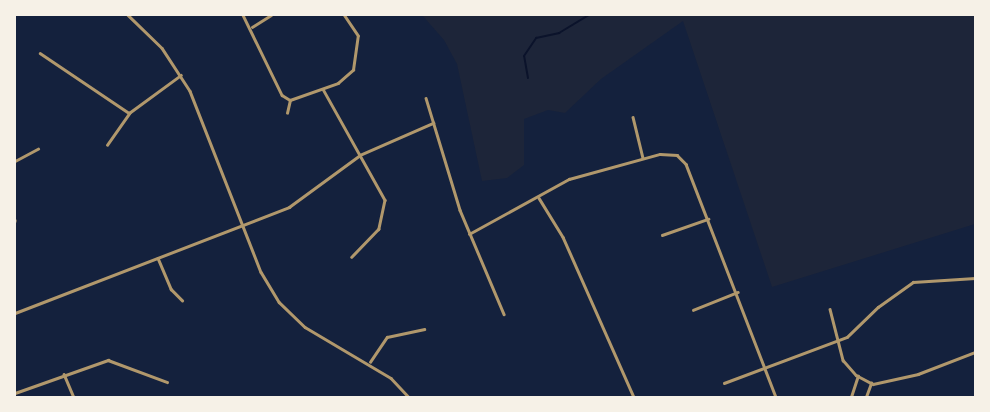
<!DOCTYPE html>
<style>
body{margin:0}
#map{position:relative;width:990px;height:412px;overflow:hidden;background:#14213d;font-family:"Roboto Serif",serif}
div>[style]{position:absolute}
.green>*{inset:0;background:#1d2539}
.stream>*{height:2px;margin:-1px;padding:0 1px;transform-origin:1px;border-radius:1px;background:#0b132b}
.minor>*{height:2.5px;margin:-1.25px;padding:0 1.25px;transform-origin:1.25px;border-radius:1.25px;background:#b1986c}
span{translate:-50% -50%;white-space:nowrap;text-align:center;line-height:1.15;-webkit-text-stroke:5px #f6f1e7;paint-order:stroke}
.frame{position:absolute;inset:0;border:16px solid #f6f1e7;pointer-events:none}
</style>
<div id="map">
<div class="green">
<i style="clip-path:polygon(422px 15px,975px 15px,975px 224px,772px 287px,683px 21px,601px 79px,565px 113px,548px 110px,524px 119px,524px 165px,507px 178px,482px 181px,457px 64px,444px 40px)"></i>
</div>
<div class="stream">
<i style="left:528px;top:78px;width:22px;rotate:-100deg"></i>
<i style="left:524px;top:56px;width:22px;rotate:-56deg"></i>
<i style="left:536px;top:38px;width:24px;rotate:-12deg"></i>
<i style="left:559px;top:33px;width:35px;rotate:-31deg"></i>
</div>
<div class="minor">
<i style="left:128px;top:15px;width:47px;rotate:44.1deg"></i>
<i style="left:162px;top:48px;width:51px;rotate:56.9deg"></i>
<i style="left:190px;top:91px;width:194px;rotate:68.6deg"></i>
<i style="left:261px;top:272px;width:35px;rotate:59deg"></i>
<i style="left:279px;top:302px;width:36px;rotate:44deg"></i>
<i style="left:305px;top:327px;width:100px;rotate:30.7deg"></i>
<i style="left:391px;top:378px;width:26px;rotate:47deg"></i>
<i style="left:243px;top:15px;width:89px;rotate:64deg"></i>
<i style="left:282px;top:95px;width:9px;rotate:32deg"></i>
<i style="left:252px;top:27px;width:22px;rotate:-32deg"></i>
<i style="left:40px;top:53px;width:107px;rotate:34deg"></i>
<i style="left:323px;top:89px;width:127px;rotate:60.8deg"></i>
<i style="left:385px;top:200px;width:30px;rotate:102deg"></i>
<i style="left:379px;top:229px;width:39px;rotate:134deg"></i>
<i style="left:426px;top:98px;width:117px;rotate:73.1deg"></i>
<i style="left:460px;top:210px;width:113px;rotate:67.1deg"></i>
<i style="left:290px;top:100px;width:51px;rotate:-19.5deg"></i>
<i style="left:338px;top:83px;width:20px;rotate:-41deg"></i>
<i style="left:353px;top:70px;width:34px;rotate:-82deg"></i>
<i style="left:358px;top:36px;width:25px;rotate:-124deg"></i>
<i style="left:287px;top:113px;width:13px;rotate:-77deg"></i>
<i style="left:633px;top:117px;width:42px;rotate:76.3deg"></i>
<i style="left:107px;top:145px;width:39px;rotate:-55deg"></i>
<i style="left:129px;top:113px;width:64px;rotate:-36.2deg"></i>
<i style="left:15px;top:161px;width:26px;rotate:-28deg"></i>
<i style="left:539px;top:198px;width:46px;rotate:58.4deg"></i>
<i style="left:563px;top:237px;width:175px;rotate:66.1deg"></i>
<i style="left:15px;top:220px;width:1px;rotate:90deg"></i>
<i style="left:469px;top:234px;width:114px;rotate:-28.8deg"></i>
<i style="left:569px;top:179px;width:94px;rotate:-15.4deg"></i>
<i style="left:660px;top:154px;width:17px;rotate:3deg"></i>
<i style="left:677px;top:155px;width:13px;rotate:45deg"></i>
<i style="left:686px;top:164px;width:250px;rotate:68.9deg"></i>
<i style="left:662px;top:235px;width:49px;rotate:-19.2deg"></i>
<i style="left:158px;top:258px;width:34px;rotate:67deg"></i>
<i style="left:171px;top:289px;width:16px;rotate:45deg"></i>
<i style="left:830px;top:309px;width:53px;rotate:75.7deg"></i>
<i style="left:843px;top:360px;width:20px;rotate:49deg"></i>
<i style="left:856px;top:375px;width:19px;rotate:28deg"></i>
<i style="left:873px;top:384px;width:46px;rotate:-12.5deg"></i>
<i style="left:918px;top:374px;width:61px;rotate:-21.1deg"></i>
<i style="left:693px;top:310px;width:48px;rotate:-21.8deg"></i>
<i style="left:15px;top:313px;width:294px;rotate:-21.1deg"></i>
<i style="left:289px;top:207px;width:88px;rotate:-36.2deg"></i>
<i style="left:360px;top:155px;width:80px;rotate:-23.7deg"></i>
<i style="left:370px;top:362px;width:30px;rotate:-56deg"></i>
<i style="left:387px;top:337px;width:38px;rotate:-12deg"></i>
<i style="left:64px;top:374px;width:25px;rotate:67deg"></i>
<i style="left:724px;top:383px;width:131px;rotate:-20.5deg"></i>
<i style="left:847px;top:337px;width:43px;rotate:-44.1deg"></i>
<i style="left:878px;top:307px;width:43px;rotate:-35.5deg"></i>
<i style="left:913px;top:282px;width:62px;rotate:-3.7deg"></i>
<i style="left:15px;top:393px;width:99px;rotate:-19.5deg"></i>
<i style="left:108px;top:360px;width:63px;rotate:20.4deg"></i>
<i style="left:851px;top:397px;width:22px;rotate:-72deg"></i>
<i style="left:866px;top:397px;width:15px;rotate:-70deg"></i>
</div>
<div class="frame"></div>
</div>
